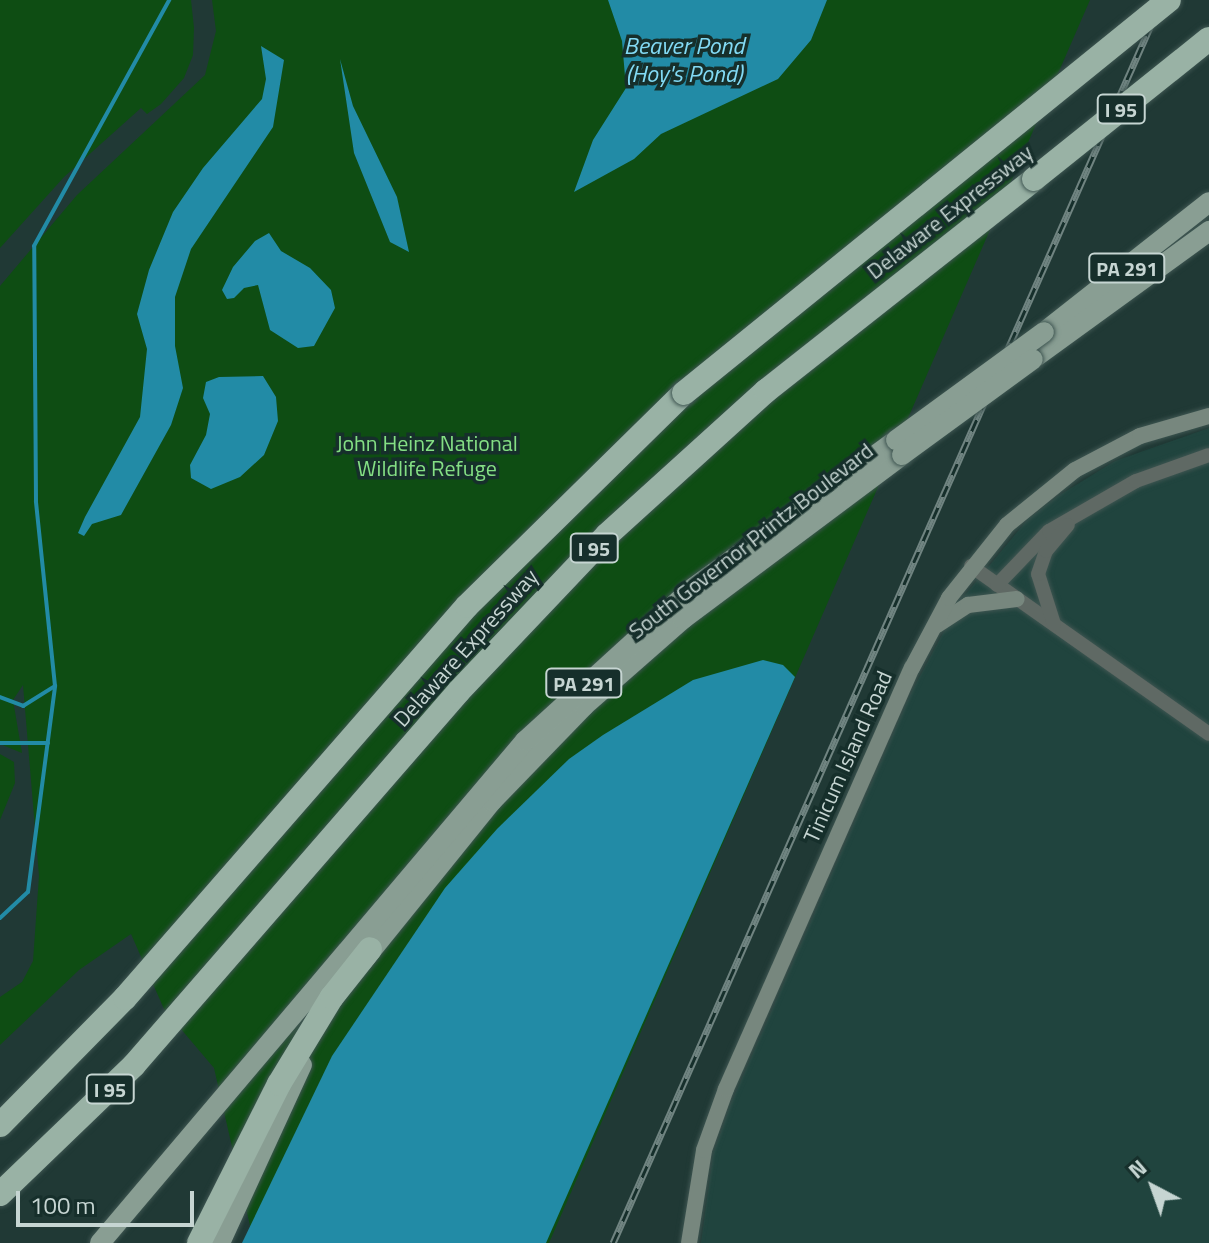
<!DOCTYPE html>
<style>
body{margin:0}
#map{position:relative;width:1209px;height:1243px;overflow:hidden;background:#203935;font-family:"Titillium Web",sans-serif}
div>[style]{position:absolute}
.built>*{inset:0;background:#20443e}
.green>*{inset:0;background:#0e4d13}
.water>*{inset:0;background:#228ba6}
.stream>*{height:4px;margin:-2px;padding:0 2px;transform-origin:2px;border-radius:2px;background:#228ba6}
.roads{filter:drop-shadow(0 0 2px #3e5551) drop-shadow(0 0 2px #3e5551)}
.street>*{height:14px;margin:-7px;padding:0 7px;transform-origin:7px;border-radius:7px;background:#5f6964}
.secondary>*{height:16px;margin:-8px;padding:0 8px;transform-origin:8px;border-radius:8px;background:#77877e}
.primary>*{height:20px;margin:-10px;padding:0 10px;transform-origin:10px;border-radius:10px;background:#899e93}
.highway>*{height:24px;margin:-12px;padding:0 12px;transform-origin:12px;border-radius:12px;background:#99b2a5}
.rail>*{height:7px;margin-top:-3.5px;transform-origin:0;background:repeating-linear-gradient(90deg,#162f2b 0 12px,#708481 0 24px);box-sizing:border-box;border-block:2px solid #708481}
.bridges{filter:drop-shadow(0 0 2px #3e5551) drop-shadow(0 0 2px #3e5551)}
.primary-bridge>*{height:20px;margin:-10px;padding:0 10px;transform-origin:10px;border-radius:10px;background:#899e93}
.highway-bridge>*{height:24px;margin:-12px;padding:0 12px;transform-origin:12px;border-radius:12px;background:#99b2a5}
span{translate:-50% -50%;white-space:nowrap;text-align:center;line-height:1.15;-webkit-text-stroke:7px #162f2b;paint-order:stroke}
.shield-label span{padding:2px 6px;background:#162f2b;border:2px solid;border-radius:6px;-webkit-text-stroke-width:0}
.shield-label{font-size:20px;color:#c6d5d2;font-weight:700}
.street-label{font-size:22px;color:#c6d5d2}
.park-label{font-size:22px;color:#84df84}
.water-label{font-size:24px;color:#82daf4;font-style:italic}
.north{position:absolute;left:1113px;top:1147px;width:80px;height:80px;-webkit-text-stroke:6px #162f2b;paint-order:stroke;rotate:319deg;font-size:22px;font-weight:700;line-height:32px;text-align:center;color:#c6d5d2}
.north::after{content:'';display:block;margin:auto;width:28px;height:36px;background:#c6d5d2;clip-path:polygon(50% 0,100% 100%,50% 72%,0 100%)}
.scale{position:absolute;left:16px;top:1191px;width:178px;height:36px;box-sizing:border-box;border:4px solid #c6d5d2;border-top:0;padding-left:10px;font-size:24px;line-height:28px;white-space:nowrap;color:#c6d5d2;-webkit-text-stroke:6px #162f2b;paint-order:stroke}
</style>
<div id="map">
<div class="built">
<i style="clip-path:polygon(1209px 428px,1209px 1243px,701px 1243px,713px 1154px,731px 1103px,911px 693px,960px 601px,1028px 519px,1058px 496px,1115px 461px)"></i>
</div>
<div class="green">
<i style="clip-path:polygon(0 0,191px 0,194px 28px,193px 55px,184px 78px,161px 104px,147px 114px,141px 108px,64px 177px,0 248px)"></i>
<i style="clip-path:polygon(212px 0,1090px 0,549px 1243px,254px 1243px,214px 1068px,164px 1009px,131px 934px,79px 970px,0 1045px,0 997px,22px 982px,33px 961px,39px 876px,23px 685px,13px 700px,22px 753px,0 744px,0 286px,77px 195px,205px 75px,216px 31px)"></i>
<i style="clip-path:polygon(0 754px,14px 762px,15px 783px,0 820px)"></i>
</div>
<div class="water">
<i style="clip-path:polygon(608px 0,827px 0,811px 40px,778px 79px,661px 134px,634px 159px,574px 192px,593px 140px,626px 88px,622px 41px)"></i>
<i style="clip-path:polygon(261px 46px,284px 60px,273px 127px,191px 249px,175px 297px,175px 346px,183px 388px,171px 425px,121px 515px,92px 524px,84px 536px,78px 533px,85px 517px,140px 417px,147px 349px,137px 314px,149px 270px,173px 212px,203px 168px,262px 99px,266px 79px)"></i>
<i style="clip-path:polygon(340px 59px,353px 106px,397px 197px,409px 252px,390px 242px,354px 153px)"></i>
<i style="clip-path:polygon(269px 233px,281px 251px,310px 268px,331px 290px,335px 308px,314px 346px,298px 348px,270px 330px,258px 285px,244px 288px,234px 298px,227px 299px,222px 290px,233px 267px,255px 241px)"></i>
<i style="clip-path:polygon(263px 376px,276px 397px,278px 421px,264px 455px,240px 477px,211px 489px,191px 478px,190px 465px,206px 435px,210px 414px,203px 398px,206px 382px,219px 377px)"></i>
<i style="clip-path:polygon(763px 660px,783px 665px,795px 677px,546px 1243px,242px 1243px,332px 1056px,445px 888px,497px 829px,569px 759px,603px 735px,693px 680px)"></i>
</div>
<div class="stream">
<i style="left:0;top:697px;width:25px;rotate:21deg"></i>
<i style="left:23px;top:706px;width:36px;rotate:-32deg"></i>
<i style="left:0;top:743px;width:48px"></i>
<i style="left:0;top:918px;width:38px;rotate:-43deg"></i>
<i style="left:28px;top:892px;width:208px;rotate:-82.5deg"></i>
<i style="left:55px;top:686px;width:186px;rotate:-95.9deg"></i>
<i style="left:36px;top:501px;width:255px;rotate:-90.4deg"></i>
<i style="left:34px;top:246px;width:281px;rotate:-61.2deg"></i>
</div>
<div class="roads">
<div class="street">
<i style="left:971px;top:566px;width:291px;rotate:35.2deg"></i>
<i style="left:997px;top:585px;width:75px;rotate:-46.1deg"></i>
<i style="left:1049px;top:531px;width:100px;rotate:-29.9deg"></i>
<i style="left:1136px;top:481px;width:77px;rotate:-19.6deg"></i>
<i style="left:1054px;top:624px;width:52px;rotate:-107.7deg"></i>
<i style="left:1038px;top:574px;width:24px;rotate:-71deg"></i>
<i style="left:1046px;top:551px;width:34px;rotate:-50deg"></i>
</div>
<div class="secondary">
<i style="left:937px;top:625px;width:37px;rotate:-33deg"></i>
<i style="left:968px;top:605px;width:49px;rotate:-7deg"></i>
<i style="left:689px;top:1243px;width:94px;rotate:-80.8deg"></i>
<i style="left:704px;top:1150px;width:65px;rotate:-70.2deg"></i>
<i style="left:726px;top:1089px;width:460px;rotate:-66.2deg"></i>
<i style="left:912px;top:668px;width:79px;rotate:-62.1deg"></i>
<i style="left:949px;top:598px;width:93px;rotate:-51.5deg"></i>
<i style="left:1007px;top:525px;width:87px;rotate:-39deg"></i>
<i style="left:1075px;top:470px;width:73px;rotate:-27.6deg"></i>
<i style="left:1140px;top:436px;width:72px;rotate:-16.2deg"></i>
</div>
<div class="primary">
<i style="left:1044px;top:332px;width:210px;rotate:-38.2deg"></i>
<i style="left:1033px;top:359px;width:218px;rotate:-36deg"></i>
<i style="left:362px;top:962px;width:207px;rotate:-51.1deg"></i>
<i style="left:492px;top:801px;width:132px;rotate:-45.9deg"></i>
<i style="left:584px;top:706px;width:132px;rotate:-41.3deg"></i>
<i style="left:683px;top:619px;width:274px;rotate:-36.8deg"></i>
<i style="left:100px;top:1243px;width:658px;rotate:-49.75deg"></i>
<i style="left:525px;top:741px;width:222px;rotate:-42.4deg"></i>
<i style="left:689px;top:591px;width:256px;rotate:-36.1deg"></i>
<i style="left:220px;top:1243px;width:196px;rotate:-65.3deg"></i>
</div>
<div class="highway">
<i style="left:0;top:1125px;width:178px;rotate:-45.5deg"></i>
<i style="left:125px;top:998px;width:520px;rotate:-48.9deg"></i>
<i style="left:467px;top:606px;width:304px;rotate:-44.5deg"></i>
<i style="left:0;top:1194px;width:186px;rotate:-43.9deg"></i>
<i style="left:134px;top:1065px;width:495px;rotate:-49deg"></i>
<i style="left:459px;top:691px;width:215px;rotate:-46.5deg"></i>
<i style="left:607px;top:535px;width:215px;rotate:-42.2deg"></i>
<i style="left:766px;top:391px;width:342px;rotate:-38.3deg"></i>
<i style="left:199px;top:1243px;width:178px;rotate:-63.3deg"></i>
<i style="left:279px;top:1084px;width:102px;rotate:-58.7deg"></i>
<i style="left:332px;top:997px;width:61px;rotate:-51.6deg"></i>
</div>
</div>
<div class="rail">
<i style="left:613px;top:1243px;width:1359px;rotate:-66.17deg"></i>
</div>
<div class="bridges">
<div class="primary-bridge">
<i style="left:896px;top:440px;width:183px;rotate:-36.1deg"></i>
<i style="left:902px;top:455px;width:162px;rotate:-36.2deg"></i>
</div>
<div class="highway-bridge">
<i style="left:1034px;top:179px;width:224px;rotate:-38.7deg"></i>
<i style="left:684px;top:393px;width:624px;rotate:-39.02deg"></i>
</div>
</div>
<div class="shield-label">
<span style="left:1121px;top:109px">I 95</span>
<span style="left:1127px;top:268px">PA 291</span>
<span style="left:594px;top:548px">I 95</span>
<span style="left:584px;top:683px">PA 291</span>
<span style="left:110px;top:1089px">I 95</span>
</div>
<div class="street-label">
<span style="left:950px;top:212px;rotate:-38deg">Delaware Expressway</span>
<span style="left:751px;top:541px;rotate:-38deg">South Governor Printz Boulevard</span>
<span style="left:466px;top:648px;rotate:-48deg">Delaware Expressway</span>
<span style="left:848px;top:757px;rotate:-66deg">Tinicum Island Road</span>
</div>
<div class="park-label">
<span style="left:427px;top:456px">John Heinz National<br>Wildlife Refuge</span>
</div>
<div class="water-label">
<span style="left:684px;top:60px">Beaver Pond<br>(Hoy's Pond)</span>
</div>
<div class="north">N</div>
<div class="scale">100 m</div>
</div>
